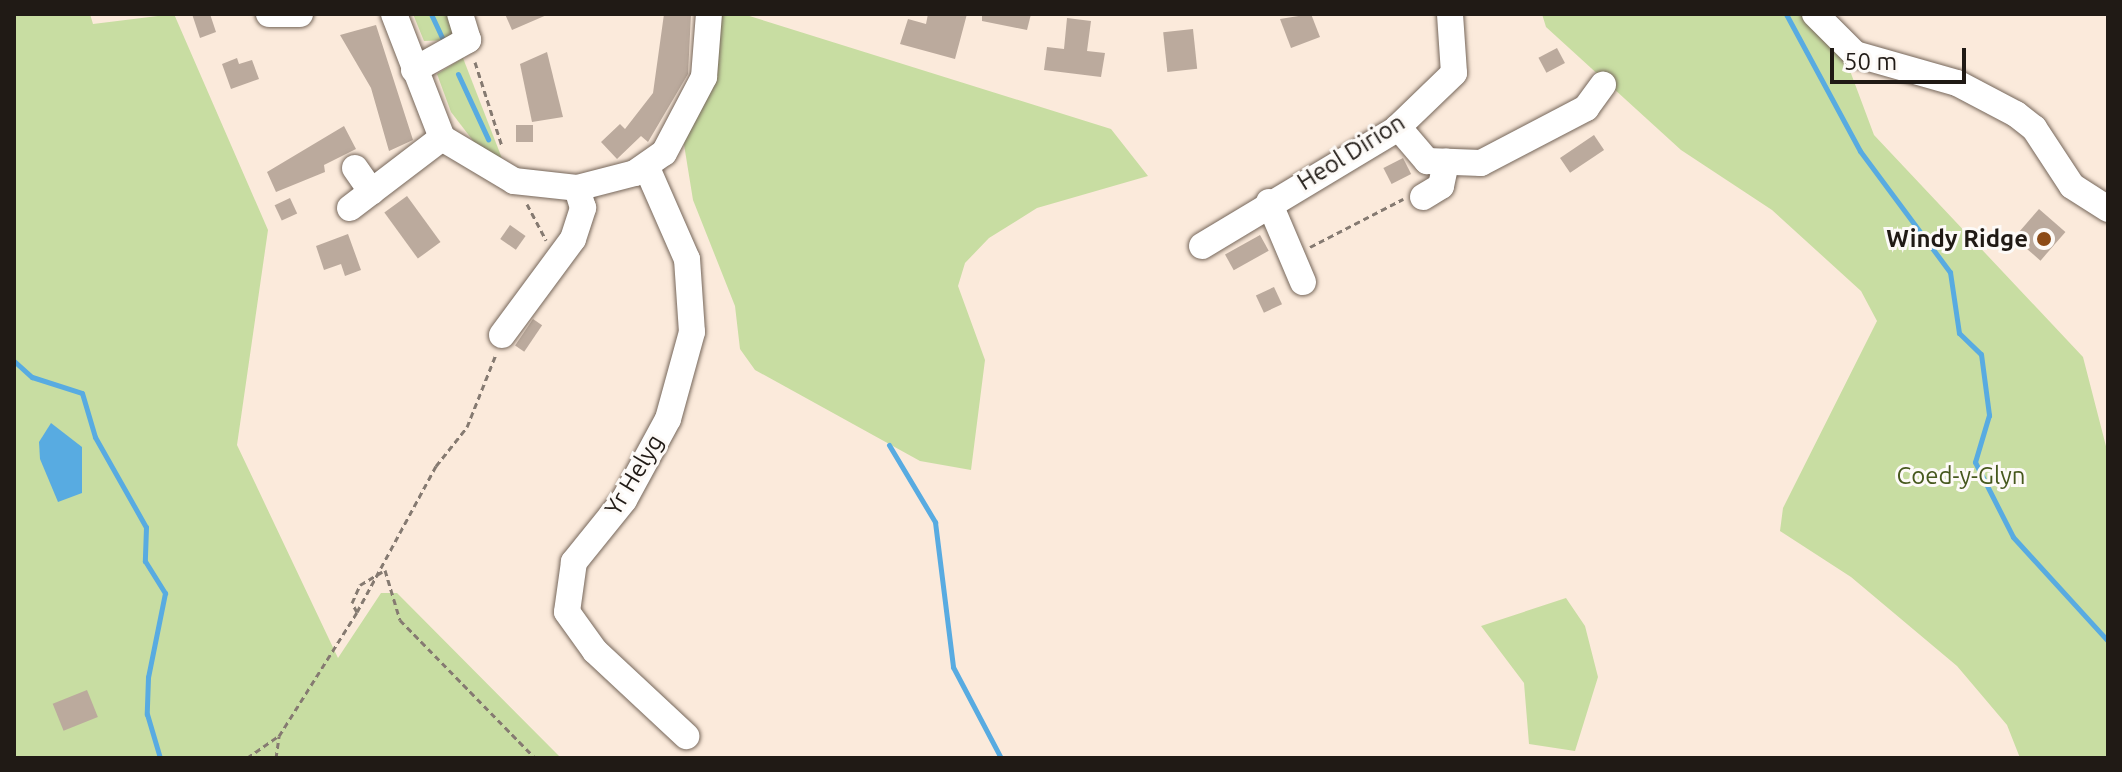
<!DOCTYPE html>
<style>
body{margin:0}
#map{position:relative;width:2122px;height:772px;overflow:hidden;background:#fbeadb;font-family:Ubuntu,sans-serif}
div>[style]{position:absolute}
.green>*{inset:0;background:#c8dda2}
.water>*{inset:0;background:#58abe1}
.stream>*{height:5px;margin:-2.5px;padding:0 2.5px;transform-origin:2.5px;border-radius:2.5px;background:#58abe1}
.building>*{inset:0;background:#bbaa9d;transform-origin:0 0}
.path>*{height:3px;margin-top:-1.5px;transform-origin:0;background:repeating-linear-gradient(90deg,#857a71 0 6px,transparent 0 10px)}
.roads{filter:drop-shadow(0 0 2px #75665a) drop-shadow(0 0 2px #75665a)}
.minor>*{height:26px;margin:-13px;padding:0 13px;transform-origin:13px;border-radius:13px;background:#fff}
.dots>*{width:22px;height:22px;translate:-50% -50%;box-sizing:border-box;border:4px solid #fdfaf7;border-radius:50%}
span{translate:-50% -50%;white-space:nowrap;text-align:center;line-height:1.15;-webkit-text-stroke:6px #fdfaf7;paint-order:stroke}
.street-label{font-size:24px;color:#201a15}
.poi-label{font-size:24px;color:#201a15;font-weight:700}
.right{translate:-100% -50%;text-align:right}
.park-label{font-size:24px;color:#46581d}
.frame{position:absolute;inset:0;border:16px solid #201a15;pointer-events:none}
.scale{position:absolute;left:1830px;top:48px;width:136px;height:36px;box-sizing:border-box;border:4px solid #201a15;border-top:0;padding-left:10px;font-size:24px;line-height:28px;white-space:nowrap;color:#201a15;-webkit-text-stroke:6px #fdfaf7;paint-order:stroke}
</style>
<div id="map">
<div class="green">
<i style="clip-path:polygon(14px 14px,90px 14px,93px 24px,174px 14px,268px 230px,237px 445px,338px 658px,381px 593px,397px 593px,561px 758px,14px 758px)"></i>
<i style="clip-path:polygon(413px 14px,453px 14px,458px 31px,450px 40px,424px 41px)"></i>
<i style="clip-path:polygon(709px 14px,743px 14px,1111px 129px,1148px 176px,1037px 208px,989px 238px,965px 263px,958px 286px,985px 360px,971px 470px,920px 461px,755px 370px,740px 349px,735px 306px,693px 200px,681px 126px)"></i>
<i style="clip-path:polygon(1542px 14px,1807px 14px,1846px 60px,1874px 135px,2083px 357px,2108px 454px,2108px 758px,2020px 758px,2007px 725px,1957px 666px,1851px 577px,1780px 531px,1783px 508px,1877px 321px,1861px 291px,1772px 210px,1681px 150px,1546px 27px)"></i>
<i style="clip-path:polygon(463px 58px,503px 161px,474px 142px,451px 112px,437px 74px)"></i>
<i style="clip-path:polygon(1566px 598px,1585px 626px,1598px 677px,1575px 751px,1529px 744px,1524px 683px,1481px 626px)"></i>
</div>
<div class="water">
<i style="clip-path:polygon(51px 423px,82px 447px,82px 493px,58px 502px,40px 459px,39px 442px)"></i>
</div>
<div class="stream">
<i style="left:431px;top:14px;width:26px;rotate:65deg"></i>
<i style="left:1786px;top:14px;width:156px;rotate:61.6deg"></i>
<i style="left:1860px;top:151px;width:151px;rotate:53.4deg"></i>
<i style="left:1950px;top:272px;width:62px;rotate:81.6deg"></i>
<i style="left:1959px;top:333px;width:30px;rotate:44deg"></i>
<i style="left:1981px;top:354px;width:62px;rotate:82.5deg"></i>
<i style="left:1989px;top:415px;width:49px;rotate:106.6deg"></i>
<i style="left:1975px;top:462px;width:84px;rotate:63.1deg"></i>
<i style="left:2013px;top:537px;width:141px;rotate:47.6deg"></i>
<i style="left:458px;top:74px;width:72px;rotate:65.2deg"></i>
<i style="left:14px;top:361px;width:24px;rotate:42deg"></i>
<i style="left:32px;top:377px;width:52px;rotate:17.7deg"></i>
<i style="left:82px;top:393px;width:46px;rotate:73.5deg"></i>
<i style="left:95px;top:437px;width:103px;rotate:60.5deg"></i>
<i style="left:146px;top:527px;width:34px;rotate:92deg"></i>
<i style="left:145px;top:561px;width:38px;rotate:58deg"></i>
<i style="left:165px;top:593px;width:86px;rotate:101.4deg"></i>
<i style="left:148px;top:677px;width:37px;rotate:92deg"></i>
<i style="left:147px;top:714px;width:46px;rotate:73.5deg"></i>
<i style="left:889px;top:445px;width:90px;rotate:59.1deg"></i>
<i style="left:935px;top:522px;width:146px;rotate:82.9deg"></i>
<i style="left:953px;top:667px;width:103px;rotate:62.2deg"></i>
</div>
<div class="building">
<i style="clip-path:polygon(192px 14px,210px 14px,216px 32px,200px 38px)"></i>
<i style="clip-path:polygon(505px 14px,549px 14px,512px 30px)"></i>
<i style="clip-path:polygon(664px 14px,691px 14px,688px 74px,648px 142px,641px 136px,617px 159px,601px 142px,620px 124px,625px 129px,653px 93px)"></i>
<i style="clip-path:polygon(928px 14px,967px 14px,955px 59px,900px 44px,908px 19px,926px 24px)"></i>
<i style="clip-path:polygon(982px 14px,1031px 14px,1027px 30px,982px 21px)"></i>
<i style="clip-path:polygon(1311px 14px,1320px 37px,1291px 48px,1280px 19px)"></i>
<i style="clip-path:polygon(1067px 18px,1091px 21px,1087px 51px,1105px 53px,1101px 77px,1044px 70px,1047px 47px,1064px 49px)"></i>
<i style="clip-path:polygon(376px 25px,413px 140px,389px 151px,371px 88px,340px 35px)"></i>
<i style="left:1193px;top:29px;width:40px;height:30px;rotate:84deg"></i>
<i style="left:1557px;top:48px;width:17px;height:21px;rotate:62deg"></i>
<i style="clip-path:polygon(547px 52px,563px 117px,532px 122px,520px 64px)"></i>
<i style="clip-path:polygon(237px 58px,239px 64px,252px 60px,259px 79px,231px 89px,222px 64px)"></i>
<i style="left:516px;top:125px;width:17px;height:17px"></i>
<i style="clip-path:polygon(344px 126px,356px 149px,324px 165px,325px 172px,276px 192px,267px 172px)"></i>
<i style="left:1594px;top:135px;width:18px;height:41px;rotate:56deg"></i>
<i style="left:1403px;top:158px;width:18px;height:22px;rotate:63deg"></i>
<i style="left:407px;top:196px;width:57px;height:28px;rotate:54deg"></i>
<i style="left:290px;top:198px;width:17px;height:17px;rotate:65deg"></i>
<i style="left:2039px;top:209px;width:35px;height:38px;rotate:41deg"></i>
<i style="left:510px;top:225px;width:19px;height:17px;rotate:35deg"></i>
<i style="clip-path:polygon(348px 234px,361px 270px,345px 276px,341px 264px,324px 270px,316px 246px)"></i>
<i style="left:1260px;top:235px;width:18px;height:40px;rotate:61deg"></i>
<i style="left:1274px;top:287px;width:19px;height:20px;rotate:65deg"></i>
<i style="left:533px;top:319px;width:11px;height:32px;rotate:34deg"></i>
<i style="left:87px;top:690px;width:29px;height:37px;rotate:68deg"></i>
</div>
<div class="path">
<i style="left:475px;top:62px;width:88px;rotate:72.2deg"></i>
<i style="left:527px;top:204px;width:41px;rotate:62.2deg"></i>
<i style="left:1310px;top:247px;width:105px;rotate:-27.3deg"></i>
<i style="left:385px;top:570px;width:52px;rotate:73.3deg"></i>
<i style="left:400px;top:620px;width:193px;rotate:45.6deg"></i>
<i style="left:357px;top:612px;width:166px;rotate:-61.6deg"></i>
<i style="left:436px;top:466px;width:50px;rotate:-51.5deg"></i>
<i style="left:467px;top:427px;width:79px;rotate:-68.3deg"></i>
<i style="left:247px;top:758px;width:39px;rotate:-35deg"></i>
<i style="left:279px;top:736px;width:146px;rotate:-57.8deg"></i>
<i style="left:357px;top:612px;width:10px;rotate:-119deg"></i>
<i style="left:352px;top:603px;width:20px;rotate:-66deg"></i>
<i style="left:360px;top:585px;width:26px;rotate:-31deg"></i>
<i style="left:276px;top:758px;width:22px;rotate:-82deg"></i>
</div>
<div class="roads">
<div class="minor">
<i style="left:269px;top:14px;width:31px"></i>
<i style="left:394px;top:14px;width:133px;rotate:68.8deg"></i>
<i style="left:442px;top:138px;width:84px;rotate:30.8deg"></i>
<i style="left:514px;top:181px;width:63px;rotate:6.3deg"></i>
<i style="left:577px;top:188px;width:60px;rotate:-14.5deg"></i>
<i style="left:635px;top:173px;width:35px;rotate:-35deg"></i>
<i style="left:664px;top:153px;width:86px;rotate:-62.2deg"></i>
<i style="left:704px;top:77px;width:63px;rotate:-85.5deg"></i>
<i style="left:1815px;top:14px;width:57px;rotate:45deg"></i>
<i style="left:1855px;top:54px;width:106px;rotate:15.9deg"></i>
<i style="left:1957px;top:83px;width:67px;rotate:27.7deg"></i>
<i style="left:2016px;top:114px;width:23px;rotate:38deg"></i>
<i style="left:2034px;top:128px;width:69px;rotate:56.8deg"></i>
<i style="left:2072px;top:186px;width:43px;rotate:32.6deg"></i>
<i style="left:414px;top:70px;width:62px;rotate:-29.1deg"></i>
<i style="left:468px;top:40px;width:27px;rotate:-107deg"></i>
<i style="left:1398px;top:127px;width:45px;rotate:49.5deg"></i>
<i style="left:1427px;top:161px;width:54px;rotate:2.1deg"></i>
<i style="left:1481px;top:163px;width:119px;rotate:-27.6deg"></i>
<i style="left:1586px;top:108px;width:29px;rotate:-54deg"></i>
<i style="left:355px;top:168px;width:29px;rotate:55deg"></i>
<i style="left:647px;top:168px;width:99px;rotate:66.3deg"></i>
<i style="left:687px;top:259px;width:73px;rotate:86.1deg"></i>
<i style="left:692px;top:332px;width:90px;rotate:105.4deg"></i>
<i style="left:668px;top:419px;width:92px;rotate:118.5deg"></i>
<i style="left:624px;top:500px;width:80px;rotate:128.9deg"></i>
<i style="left:574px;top:562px;width:50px;rotate:98deg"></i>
<i style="left:567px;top:612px;width:48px;rotate:54.3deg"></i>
<i style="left:595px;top:651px;width:125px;rotate:43deg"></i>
<i style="left:1423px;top:197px;width:21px;rotate:-31deg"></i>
<i style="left:1441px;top:186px;width:25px;rotate:-78deg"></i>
<i style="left:1269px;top:202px;width:87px;rotate:67deg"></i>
<i style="left:350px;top:208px;width:116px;rotate:-37.3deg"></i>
<i style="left:1202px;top:246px;width:225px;rotate:-31deg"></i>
<i style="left:1395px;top:130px;width:82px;rotate:-44deg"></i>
<i style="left:1454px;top:73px;width:59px;rotate:-93.9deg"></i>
<i style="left:502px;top:335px;width:119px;rotate:-53.5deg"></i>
<i style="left:573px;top:239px;width:33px;rotate:-72deg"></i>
<i style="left:583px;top:208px;width:21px;rotate:-107deg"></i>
</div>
</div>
<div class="dots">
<i style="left:2044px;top:239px;background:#8c4b17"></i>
</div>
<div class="street-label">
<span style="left:1351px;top:152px;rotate:-32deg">Heol Dirion</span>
<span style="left:634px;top:475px;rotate:-59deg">Yr Helyg</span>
</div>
<div class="poi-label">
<span class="right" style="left:2028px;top:239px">Windy Ridge</span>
</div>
<div class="park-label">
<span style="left:1961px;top:476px">Coed-y-Glyn</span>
</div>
<div class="frame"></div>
<div class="scale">50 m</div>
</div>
